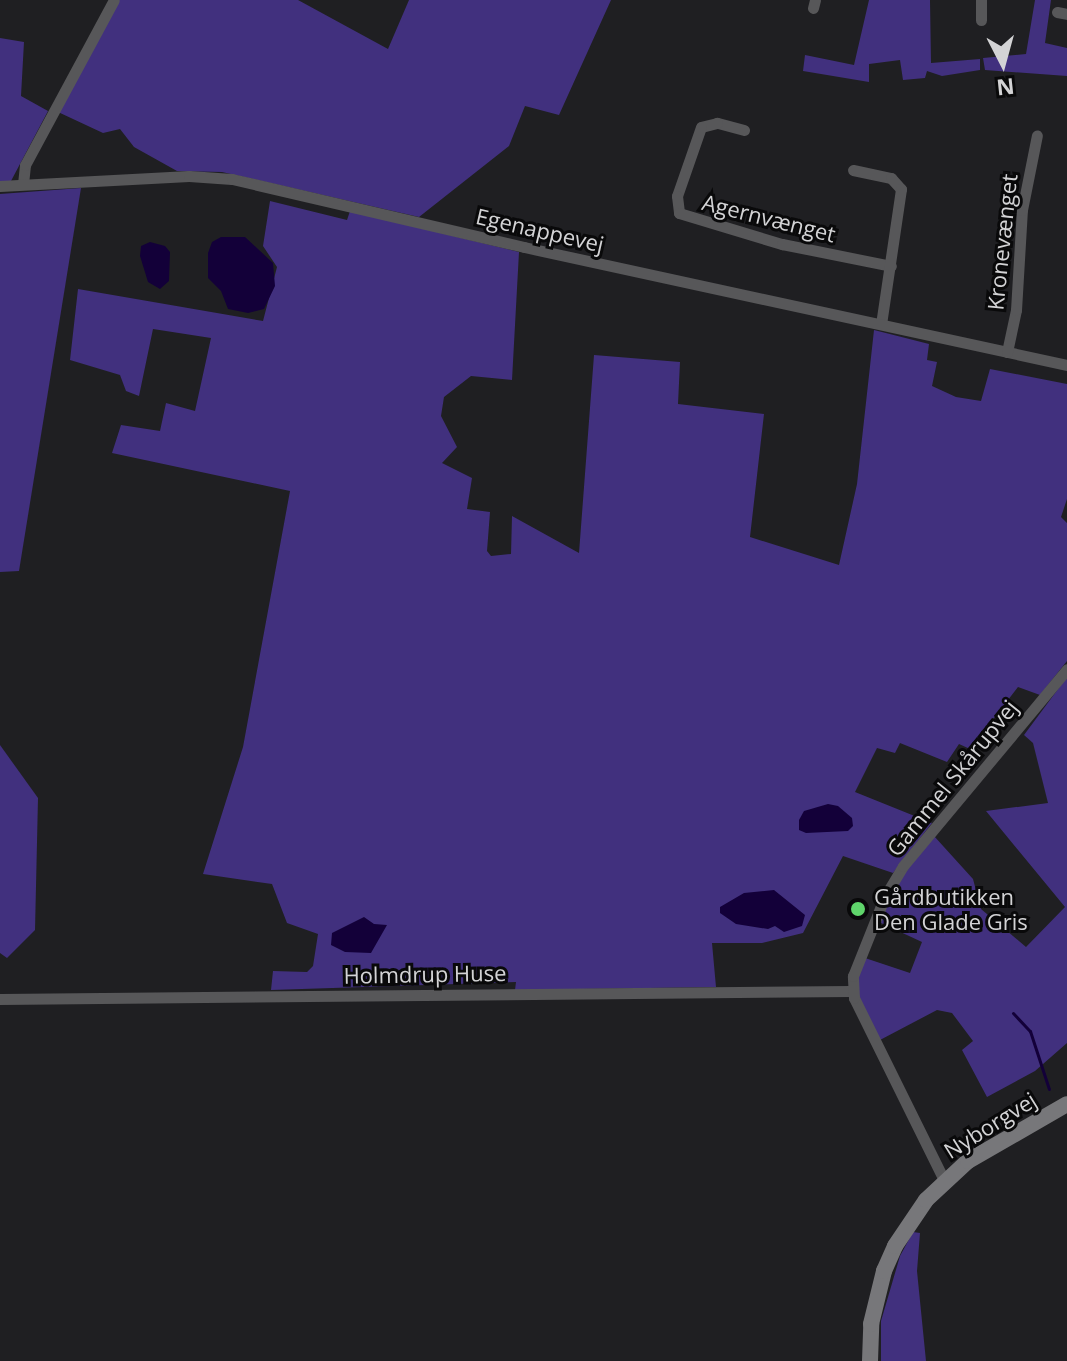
<!DOCTYPE html>
<meta charset="utf-8">
<style>
body{margin:0}
#map{position:relative;width:1067px;height:1361px;overflow:hidden;background:#1f1f22;font-family:"Open Sans",sans-serif}
div>[style]{position:absolute}
.green>*{inset:0;background:#41307e}
.water>*{inset:0;background:#130039}
.stream>*{height:3px;margin:-1.5px;padding:0 1.5px;transform-origin:1.5px;border-radius:1.5px;background:#130039}
.street>*{height:11px;margin:-5.5px;padding:0 5.5px;transform-origin:5.5px;border-radius:5.5px;background:#575759}
.secondary>*{height:16px;margin:-8px;padding:0 8px;transform-origin:8px;border-radius:8px;background:#77777a}
.dots>*{width:22px;height:22px;translate:-50% -50%;box-sizing:border-box;border:4px solid #09090a;border-radius:50%}
span{translate:-50% -50%;white-space:nowrap;text-align:center;line-height:1.15;-webkit-text-stroke:6px #09090a;paint-order:stroke}
.street-label{font-size:22px;color:#d3d3d5}
.poi-label{font-size:22px;color:#d3d3d5}
.left{translate:0 -50%;text-align:left}
.north{position:absolute;left:963px;top:24px;width:80px;height:80px;-webkit-text-stroke:6px #09090a;paint-order:stroke;rotate:174deg;font-size:22px;font-weight:700;line-height:32px;text-align:center;color:#d3d3d5}
.north::after{content:'';display:block;margin:auto;width:28px;height:36px;background:#d3d3d5;clip-path:polygon(50% 0,100% 100%,50% 72%,0 100%)}
</style>
<div id="map">
<div class="green">
<i style="clip-path:polygon(118px 0,298px 0,388px 49px,409px 0,611px 0,559px 115px,525px 106px,509px 146px,419px 217px,222px 172px,177px 171px,134px 147px,120px 129px,103px 133px,58px 112px)"></i>
<i style="clip-path:polygon(869px 0,930px 0,931px 63px,980px 59px,980px 70px,942px 76px,927px 71px,925px 78px,903px 80px,900px 60px,869px 64px,869px 82px,803px 71px,805px 55px,854px 65px)"></i>
<i style="clip-path:polygon(1035px 0,1051px 0,1045px 43px,1067px 48px,1067px 76px,985px 70px,983px 58px,1026px 54px)"></i>
<i style="clip-path:polygon(0 38px,24px 42px,21px 96px,48px 111px,11px 181px,0 181px)"></i>
<i style="clip-path:polygon(81px 188px,19px 571px,0 572px,0 194px)"></i>
<i style="clip-path:polygon(270px 201px,347px 220px,350px 211px,519px 252px,512px 380px,471px 376px,444px 397px,441px 416px,457px 447px,442px 463px,472px 478px,467px 509px,490px 512px,487px 551px,491px 556px,511px 554px,512px 516px,579px 553px,594px 355px,680px 362px,678px 404px,764px 414px,750px 537px,839px 565px,857px 484px,874px 330px,929px 344px,927px 360px,937px 362px,932px 386px,956px 397px,981px 401px,990px 369px,1067px 384px,1067px 499px,1061px 517px,1067px 523px,1067px 661px,1040px 695px,1018px 687px,970px 749px,959px 744px,947px 762px,900px 743px,895px 753px,877px 748px,855px 792px,932px 823px,893px 873px,843px 856px,803px 933px,762px 943px,712px 943px,716px 987px,515px 990px,516px 982px,271px 990px,273px 971px,307px 972px,313px 966px,318px 934px,287px 923px,272px 884px,203px 874px,243px 747px,290px 491px,112px 453px,121px 425px,160px 431px,166px 403px,195px 411px,211px 338px,153px 329px,139px 396px,126px 391px,120px 375px,70px 360px,78px 289px,263px 321px,277px 267px,263px 246px)"></i>
<i style="clip-path:polygon(1067px 677px,1067px 1043px,1035px 1071px,987px 1097px,962px 1050px,973px 1041px,952px 1013px,937px 1010px,880px 1040px,855px 995px,856px 980px,865px 958px,910px 973px,922px 942px,881px 923px,885px 905px,904px 872px,934px 836px,973px 879px,981px 909px,1026px 947px,1065px 907px,986px 811px,1048px 803px,1033px 743px,1024px 735px)"></i>
<i style="clip-path:polygon(0 745px,38px 798px,35px 930px,7px 958px,0 953px)"></i>
<i style="clip-path:polygon(913px 1232px,920px 1233px,917px 1271px,926px 1361px,881px 1361px,881px 1321px,900px 1256px)"></i>
</div>
<div class="water">
<i style="clip-path:polygon(221px 237px,245px 237px,273px 263px,275px 286px,264px 309px,248px 313px,228px 309px,221px 291px,208px 278px,208px 253px,212px 242px)"></i>
<i style="clip-path:polygon(150px 242px,165px 246px,170px 252px,169px 281px,160px 289px,148px 282px,140px 256px,141px 246px)"></i>
<i style="clip-path:polygon(828px 804px,838px 806px,852px 818px,853px 826px,848px 831px,806px 833px,799px 830px,799px 820px,804px 811px)"></i>
<i style="clip-path:polygon(774px 890px,805px 915px,802px 926px,784px 932px,775px 926px,768px 929px,736px 924px,720px 913px,720px 907px,744px 893px)"></i>
<i style="clip-path:polygon(364px 917px,374px 924px,387px 925px,371px 953px,345px 952px,331px 945px,332px 933px)"></i>
</div>
<div class="stream">
<i style="left:1013px;top:1013px;width:25px;rotate:47deg"></i>
<i style="left:1030px;top:1031px;width:61px;rotate:71.9deg"></i>
</div>
<div class="street">
<i style="left:813px;top:8px;width:8px;rotate:-76deg"></i>
<i style="left:1057px;top:12px;width:10px;rotate:11deg"></i>
<i style="left:981px;top:20px;width:20px;rotate:-90deg"></i>
<i style="left:744px;top:130px;width:28px;rotate:-165deg"></i>
<i style="left:717px;top:123px;width:16px;rotate:166deg"></i>
<i style="left:701px;top:127px;width:73px;rotate:109.2deg"></i>
<i style="left:677px;top:196px;width:17px;rotate:83deg"></i>
<i style="left:679px;top:213px;width:108px;rotate:16.8deg"></i>
<i style="left:782px;top:244px;width:111px;rotate:11.4deg"></i>
<i style="left:853px;top:170px;width:39px;rotate:12deg"></i>
<i style="left:891px;top:178px;width:15px;rotate:48deg"></i>
<i style="left:901px;top:189px;width:136px;rotate:98.4deg"></i>
<i style="left:23px;top:184px;width:19px;rotate:-84deg"></i>
<i style="left:25px;top:165px;width:187px;rotate:-61.7deg"></i>
<i style="left:0;top:186px;width:189px;rotate:-3deg"></i>
<i style="left:189px;top:176px;width:43px;rotate:4deg"></i>
<i style="left:232px;top:179px;width:300px;rotate:13.1deg"></i>
<i style="left:524px;top:247px;width:556px;rotate:12.26deg"></i>
<i style="left:1007px;top:352px;width:43px;rotate:-77.9deg"></i>
<i style="left:1016px;top:310px;width:100px;rotate:-86.6deg"></i>
<i style="left:1022px;top:210px;width:76px;rotate:-78.7deg"></i>
<i style="left:0;top:999px;width:851px;rotate:-0.54deg"></i>
<i style="left:944px;top:1180px;width:203px;rotate:-116.3deg"></i>
<i style="left:854px;top:998px;width:22px;rotate:-93deg"></i>
<i style="left:853px;top:976px;width:86px;rotate:-68.2deg"></i>
<i style="left:885px;top:896px;width:35px;rotate:-59deg"></i>
<i style="left:903px;top:866px;width:256px;rotate:-50.2deg"></i>
</div>
<div class="secondary">
<i style="left:870px;top:1361px;width:37px;rotate:-88deg"></i>
<i style="left:871px;top:1324px;width:55px;rotate:-76.2deg"></i>
<i style="left:884px;top:1271px;width:27px;rotate:-66deg"></i>
<i style="left:895px;top:1246px;width:55px;rotate:-56deg"></i>
<i style="left:926px;top:1200px;width:57px;rotate:-42.9deg"></i>
<i style="left:968px;top:1161px;width:114px;rotate:-29.9deg"></i>
</div>
<div class="dots">
<i style="left:858px;top:909px;background:#5fd56b"></i>
</div>
<div class="street-label">
<span style="left:769px;top:218px;rotate:14deg">Agernvænget</span>
<span style="left:540px;top:230px;rotate:13deg">Egenappevej</span>
<span style="left:1002px;top:242px;rotate:-84deg">Kronevænget</span>
<span style="left:952px;top:778px;rotate:-51deg">Gammel Skårupvej</span>
<span style="left:425px;top:974px;rotate:-1deg">Holmdrup Huse</span>
<span style="left:990px;top:1125px;rotate:-32deg">Nyborgvej</span>
</div>
<div class="poi-label">
<span class="left" style="left:874px;top:909px">Gårdbutikken<br>Den Glade Gris</span>
</div>
<div class="north">N</div>
</div>
